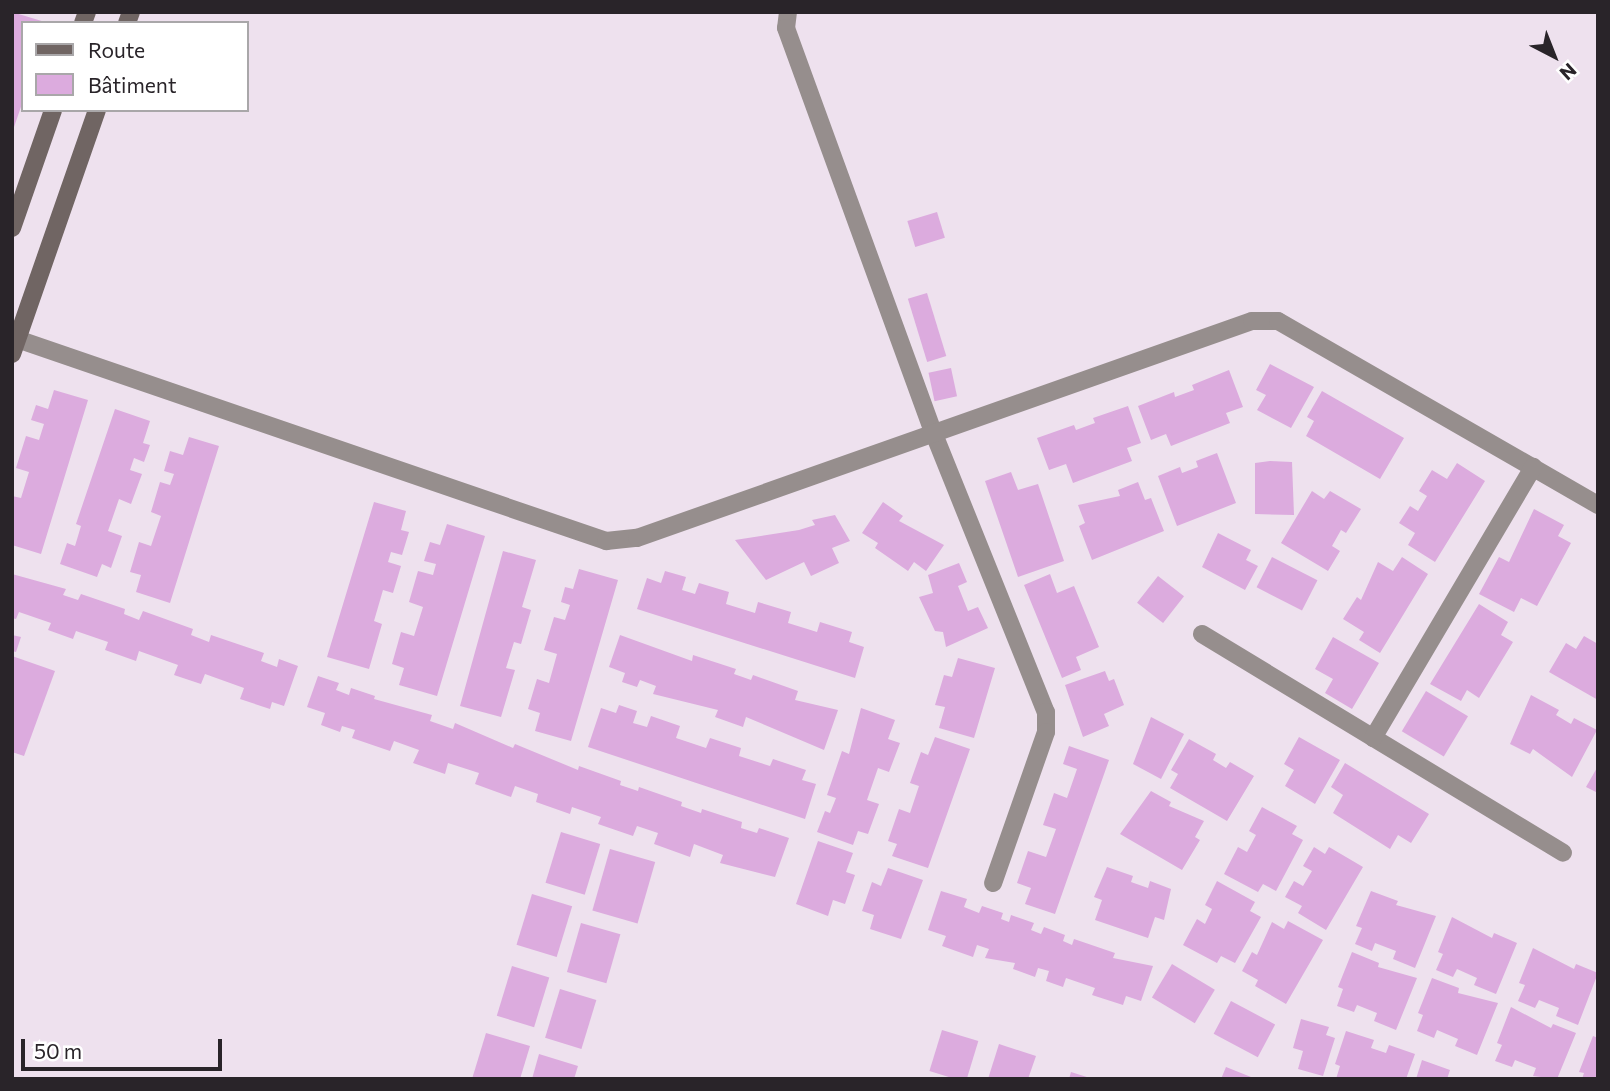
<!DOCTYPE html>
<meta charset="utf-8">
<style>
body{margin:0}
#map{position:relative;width:1610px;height:1091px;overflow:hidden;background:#eee1ee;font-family:Commissioner,sans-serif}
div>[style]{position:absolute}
.building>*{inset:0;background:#dcabde;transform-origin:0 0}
.street>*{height:18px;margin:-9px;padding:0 9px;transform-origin:9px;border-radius:9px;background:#968e8d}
.secondary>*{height:18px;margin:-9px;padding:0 9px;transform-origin:9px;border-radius:9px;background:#706563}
span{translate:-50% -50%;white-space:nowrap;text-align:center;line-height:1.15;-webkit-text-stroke:6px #fff;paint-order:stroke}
.frame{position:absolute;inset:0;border:14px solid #292429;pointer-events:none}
.legend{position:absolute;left:21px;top:21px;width:228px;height:91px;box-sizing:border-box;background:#fff;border:2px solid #a9a7a9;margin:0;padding:9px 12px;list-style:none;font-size:21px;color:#292429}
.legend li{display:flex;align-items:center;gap:14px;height:35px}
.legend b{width:35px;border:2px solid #a9a7a9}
.north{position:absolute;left:1519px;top:21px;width:70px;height:70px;-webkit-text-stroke:5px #fff;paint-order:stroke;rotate:138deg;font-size:19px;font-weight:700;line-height:28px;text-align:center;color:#292429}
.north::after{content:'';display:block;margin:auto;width:24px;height:32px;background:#292429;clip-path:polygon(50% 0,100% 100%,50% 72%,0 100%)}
.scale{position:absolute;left:21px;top:1039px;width:201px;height:32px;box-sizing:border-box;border:4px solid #292429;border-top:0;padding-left:9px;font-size:21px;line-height:24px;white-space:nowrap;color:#292429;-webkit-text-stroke:5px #fff;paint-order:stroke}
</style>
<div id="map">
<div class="building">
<i style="clip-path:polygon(12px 12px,45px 22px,23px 23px,23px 101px,13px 130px)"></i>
<i style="left:937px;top:212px;width:27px;height:31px;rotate:73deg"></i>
<i style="left:927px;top:293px;width:66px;height:20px;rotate:73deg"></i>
<i style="clip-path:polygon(1270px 364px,1314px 387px,1291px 428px,1257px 410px,1266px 395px,1256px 390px)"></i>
<i style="left:951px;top:368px;width:29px;height:23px;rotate:78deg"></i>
<i style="clip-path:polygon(1229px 370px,1243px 407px,1226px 413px,1230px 423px,1171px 446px,1166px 434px,1151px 440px,1138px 406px,1174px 392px,1175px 397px,1194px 390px,1192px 385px)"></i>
<i style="clip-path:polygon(54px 390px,88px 400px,41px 554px,12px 545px,12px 496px,21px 498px,29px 472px,16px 468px,26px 436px,39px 440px,44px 424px,31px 420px,36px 405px,48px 409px)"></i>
<i style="clip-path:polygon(1322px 391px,1404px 438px,1380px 479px,1306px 436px,1314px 421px,1307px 417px)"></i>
<i style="clip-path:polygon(1128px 406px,1141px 443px,1127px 448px,1132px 461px,1073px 483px,1066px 464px,1049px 470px,1037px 438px,1074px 425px,1076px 430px,1095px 423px,1093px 418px)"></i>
<i style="clip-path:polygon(115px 409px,150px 421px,143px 443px,150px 445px,144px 462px,134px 458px,130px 470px,142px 474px,131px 504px,119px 499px,108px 531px,122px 536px,111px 568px,102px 564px,97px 577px,60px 564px,67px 543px,75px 546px,81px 526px,76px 524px)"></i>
<i style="clip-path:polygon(189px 437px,219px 446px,170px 603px,136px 592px,141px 575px,130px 572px,139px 542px,151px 546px,161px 516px,151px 512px,160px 482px,170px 485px,174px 474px,164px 471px,170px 451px,183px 455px)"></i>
<i style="clip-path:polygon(1217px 453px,1236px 503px,1177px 526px,1158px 476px,1180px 467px,1182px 473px,1198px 467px,1196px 461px)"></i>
<i style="clip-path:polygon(1270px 461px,1292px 462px,1294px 515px,1255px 514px,1255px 463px)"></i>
<i style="clip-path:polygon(1457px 463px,1485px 481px,1435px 562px,1408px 545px,1415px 533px,1399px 523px,1410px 506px,1418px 511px,1427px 496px,1419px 491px,1432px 470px,1447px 479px)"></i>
<i style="clip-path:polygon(1011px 472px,1018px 490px,1038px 484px,1064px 561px,1018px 577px,985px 481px)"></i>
<i style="clip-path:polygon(1138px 482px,1145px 500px,1151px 498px,1164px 531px,1092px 560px,1079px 526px,1085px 523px,1078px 505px,1120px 496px,1118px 490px)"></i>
<i style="clip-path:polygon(1312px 491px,1324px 499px,1330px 491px,1361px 509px,1346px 533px,1341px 530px,1332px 546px,1340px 551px,1328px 571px,1281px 543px)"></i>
<i style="clip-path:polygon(374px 502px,406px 511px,401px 530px,409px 532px,402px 555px,391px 552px,388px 562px,401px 566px,393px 593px,383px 590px,374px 621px,382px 624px,369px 669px,327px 657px)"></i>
<i style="clip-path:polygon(883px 502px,903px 516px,899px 521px,944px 545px,926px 571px,914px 562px,908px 571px,875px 548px,878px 543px,862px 533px)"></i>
<i style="clip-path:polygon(1534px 509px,1564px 525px,1558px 536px,1571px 543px,1537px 606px,1521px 598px,1514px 612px,1479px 594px,1499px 557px,1509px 562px)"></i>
<i style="clip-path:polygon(835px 515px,850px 541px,832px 548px,839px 563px,811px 576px,804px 562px,766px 580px,735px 540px,799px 530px,815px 525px,812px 520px)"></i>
<i style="clip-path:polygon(447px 524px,485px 536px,437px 696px,399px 685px,404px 668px,392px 664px,401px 632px,414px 636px,423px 607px,409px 602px,418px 571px,433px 575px,436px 564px,424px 561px,430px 542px,440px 545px)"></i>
<i style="clip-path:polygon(1218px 533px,1251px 550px,1246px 560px,1258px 566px,1245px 590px,1202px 567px)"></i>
<i style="clip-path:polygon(503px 551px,536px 560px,522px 607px,531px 610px,521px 644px,514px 642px,506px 668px,515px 670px,501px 717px,460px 706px)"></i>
<i style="left:1272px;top:557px;width:51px;height:34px;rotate:27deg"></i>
<i style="clip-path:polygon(1402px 557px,1428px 574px,1380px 653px,1359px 640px,1364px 632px,1343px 619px,1357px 597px,1361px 600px,1378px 562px,1393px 571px)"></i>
<i style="clip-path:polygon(959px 563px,967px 582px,958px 586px,968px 611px,978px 607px,988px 628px,946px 647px,943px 632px,935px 631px,919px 597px,933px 593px,928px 575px)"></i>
<i style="clip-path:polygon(579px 569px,618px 580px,571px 741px,535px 731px,540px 713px,528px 709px,537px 679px,549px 683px,557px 654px,544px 650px,554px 617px,565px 620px,570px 605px,561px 602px,565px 587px,573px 589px)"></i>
<i style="clip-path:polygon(665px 571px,686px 577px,682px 590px,695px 594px,699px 583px,729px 592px,726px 604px,755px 613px,758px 602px,791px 612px,788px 623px,817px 632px,820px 622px,852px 632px,849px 642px,864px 647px,855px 678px,637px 609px,647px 578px,661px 583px)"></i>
<i style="clip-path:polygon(12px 574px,66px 589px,63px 595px,78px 600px,81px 594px,125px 609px,124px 614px,139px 620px,143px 611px,193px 629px,191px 635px,209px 642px,211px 635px,264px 653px,261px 661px,277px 667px,279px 659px,298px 666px,284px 706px,272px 702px,270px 709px,240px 699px,244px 688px,205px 674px,201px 684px,174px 675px,178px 665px,139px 651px,136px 661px,105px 650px,108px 642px,76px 631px,73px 639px,48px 630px,51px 623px,19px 612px,16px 619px,12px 618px)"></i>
<i style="clip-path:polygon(1050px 574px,1057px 593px,1074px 586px,1099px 647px,1076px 657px,1081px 670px,1062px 678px,1024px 585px)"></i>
<i style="left:1158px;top:576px;width:33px;height:34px;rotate:38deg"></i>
<i style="clip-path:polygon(1479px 604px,1508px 622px,1501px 635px,1513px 642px,1479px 698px,1467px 690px,1461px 701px,1430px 684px)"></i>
<i style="clip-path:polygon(12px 635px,21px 637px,16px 652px,12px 651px)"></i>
<i style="clip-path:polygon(620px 635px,692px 661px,693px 655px,736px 669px,734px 674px,751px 680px,753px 675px,798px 691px,795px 700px,838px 710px,824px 750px,746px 717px,743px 727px,715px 717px,718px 710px,653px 694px,656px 686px,640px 680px,637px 687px,622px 682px,625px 673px,609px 667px)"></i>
<i style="clip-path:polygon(1584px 636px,1598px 644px,1598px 700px,1549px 672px,1566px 643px,1576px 649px)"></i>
<i style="clip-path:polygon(1333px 637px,1379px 663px,1352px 709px,1325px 693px,1333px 679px,1315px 669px)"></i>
<i style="clip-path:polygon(12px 656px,55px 671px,24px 756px,12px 752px)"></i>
<i style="clip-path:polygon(958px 658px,995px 668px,974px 738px,939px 728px,945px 707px,935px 705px,944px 675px,952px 677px)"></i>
<i style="clip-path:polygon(1105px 671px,1109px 681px,1114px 679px,1124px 705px,1104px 714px,1109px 726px,1083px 737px,1065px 685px)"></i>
<i style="clip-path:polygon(318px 676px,339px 683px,336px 690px,349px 695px,351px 688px,375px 696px,374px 699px,432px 715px,430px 721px,453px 729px,455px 723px,513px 748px,515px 744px,578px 770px,579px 766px,621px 781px,620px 785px,638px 791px,639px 787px,682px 802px,681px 806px,701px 813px,702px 809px,742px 822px,741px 828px,757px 833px,759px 828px,789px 838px,775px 877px,720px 863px,723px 855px,694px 844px,690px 857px,654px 844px,658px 833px,637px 826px,633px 836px,598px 824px,601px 817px,572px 807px,570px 814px,536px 802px,538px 794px,515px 786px,511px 797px,475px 784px,479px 773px,448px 763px,445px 774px,413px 763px,419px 750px,394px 741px,390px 751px,352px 738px,355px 730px,342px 726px,340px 732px,321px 725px,325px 713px,307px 707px)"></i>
<i style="left:1426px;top:691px;width:49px;height:47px;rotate:31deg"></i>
<i style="clip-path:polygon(1531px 695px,1559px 710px,1556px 715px,1571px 724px,1574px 718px,1597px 730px,1572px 777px,1533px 749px,1530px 754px,1510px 744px)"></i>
<i style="clip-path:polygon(619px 705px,637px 711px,633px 723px,647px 727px,651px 716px,680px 726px,676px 738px,706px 748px,710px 738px,741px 748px,739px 756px,770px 766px,773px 759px,806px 770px,802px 780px,816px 784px,805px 819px,588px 747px,601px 708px,616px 713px)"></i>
<i style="clip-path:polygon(861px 708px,895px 720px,888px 739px,900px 743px,889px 772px,878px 768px,867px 800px,879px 804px,868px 834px,858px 831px,853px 845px,817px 832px,825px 811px,830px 813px,836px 798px,827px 795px,842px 751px,849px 754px)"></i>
<i style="clip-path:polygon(1151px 717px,1184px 734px,1161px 779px,1133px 764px)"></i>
<i style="clip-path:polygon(935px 737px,970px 749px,928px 868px,892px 856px,897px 844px,888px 841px,899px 809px,910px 813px,919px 786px,910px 783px,921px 752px,928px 755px)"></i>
<i style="clip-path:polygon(1299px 737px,1340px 760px,1315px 804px,1285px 786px,1294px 770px,1284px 764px)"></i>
<i style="clip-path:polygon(1189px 739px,1216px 754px,1213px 760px,1226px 768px,1230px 762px,1254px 776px,1227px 821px,1170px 788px,1178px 774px,1171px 770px)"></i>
<i style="clip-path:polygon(1069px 746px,1109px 760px,1055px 914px,1025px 904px,1031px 888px,1017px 883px,1028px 851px,1046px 857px,1056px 829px,1043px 825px,1054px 793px,1067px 798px,1077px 769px,1063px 764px)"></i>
<i style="clip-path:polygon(1345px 763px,1429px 814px,1411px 843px,1398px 835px,1390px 849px,1333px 813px,1343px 795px,1331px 787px)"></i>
<i style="clip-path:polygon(1598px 766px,1598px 793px,1586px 787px)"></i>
<i style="clip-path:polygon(1151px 791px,1171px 802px,1169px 806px,1204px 821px,1195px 837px,1200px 840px,1182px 870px,1120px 834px)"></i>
<i style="clip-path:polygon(1262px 807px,1297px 826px,1292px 834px,1303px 840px,1276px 891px,1263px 884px,1258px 892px,1224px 874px,1238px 847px,1247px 852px,1256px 835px,1249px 831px)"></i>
<i style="left:561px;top:832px;width:41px;height:53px;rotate:17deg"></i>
<i style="clip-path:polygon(818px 841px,853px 853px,846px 872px,855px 875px,845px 904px,833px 900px,828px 916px,796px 904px)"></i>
<i style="clip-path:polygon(1314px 847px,1325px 854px,1329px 847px,1363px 867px,1326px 930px,1298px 913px,1302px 906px,1285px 897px,1294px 881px,1303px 886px,1312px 871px,1303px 866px)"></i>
<i style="left:610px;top:849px;width:47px;height:64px;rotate:16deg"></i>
<i style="clip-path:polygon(1107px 867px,1133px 876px,1131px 882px,1148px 888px,1150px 881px,1171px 889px,1164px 920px,1155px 917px,1148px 938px,1095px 920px,1102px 900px,1094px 897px)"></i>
<i style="clip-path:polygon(888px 868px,923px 880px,901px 939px,870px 929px,874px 915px,862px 911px,872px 882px,881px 886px)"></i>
<i style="clip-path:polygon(1217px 881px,1255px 902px,1250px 911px,1261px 917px,1235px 963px,1221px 956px,1217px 963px,1183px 945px,1197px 919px,1205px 924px,1212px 909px,1205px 905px)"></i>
<i style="clip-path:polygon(941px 891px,967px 899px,964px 907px,979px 913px,982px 906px,1003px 913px,1001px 919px,1009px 922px,1011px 915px,1034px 923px,1031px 930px,1041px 934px,1044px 927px,1065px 935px,1063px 941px,1072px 945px,1074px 939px,1115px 953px,1113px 958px,1153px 966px,1141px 1001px,1126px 996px,1123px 1005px,1092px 995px,1095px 988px,1066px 978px,1063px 987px,1046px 981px,1049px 971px,1038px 968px,1035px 977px,1013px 969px,1015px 963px,985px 958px,989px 949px,977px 945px,973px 957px,942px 946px,946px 936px,928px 930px)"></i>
<i style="clip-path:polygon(1371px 891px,1398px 901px,1396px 905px,1436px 916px,1415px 968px,1393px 959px,1396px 951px,1375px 943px,1372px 951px,1355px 944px,1362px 928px,1356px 926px)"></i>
<i style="left:532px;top:894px;width:42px;height:53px;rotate:17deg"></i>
<i style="clip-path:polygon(1452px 917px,1492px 938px,1494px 933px,1517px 943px,1496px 994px,1474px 985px,1477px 978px,1457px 969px,1453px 977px,1436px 970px,1443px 954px,1438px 952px)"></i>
<i style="clip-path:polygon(1288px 921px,1323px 940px,1286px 1004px,1255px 986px,1258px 980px,1242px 971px,1252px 952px,1257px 955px,1272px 922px,1284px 929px)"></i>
<i style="left:581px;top:923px;width:41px;height:51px;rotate:16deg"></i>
<i style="clip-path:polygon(1533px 948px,1574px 969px,1576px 964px,1598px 973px,1578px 1025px,1556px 1016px,1559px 1008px,1539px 1000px,1535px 1008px,1518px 1001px,1525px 985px,1519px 983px)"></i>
<i style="clip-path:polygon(1352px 952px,1379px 963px,1378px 967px,1417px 978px,1396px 1030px,1374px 1021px,1377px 1013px,1357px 1005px,1354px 1012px,1337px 1006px,1343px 989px,1338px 987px)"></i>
<i style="left:1172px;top:964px;width:50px;height:39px;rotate:31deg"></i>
<i style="left:512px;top:966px;width:39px;height:52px;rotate:17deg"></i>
<i style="clip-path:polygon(1432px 978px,1459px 988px,1458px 993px,1498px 1003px,1477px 1055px,1455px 1046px,1458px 1039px,1437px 1030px,1434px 1038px,1417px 1031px,1423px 1015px,1418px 1013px)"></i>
<i style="left:560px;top:989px;width:38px;height:51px;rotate:17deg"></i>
<i style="left:1231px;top:1001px;width:50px;height:37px;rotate:28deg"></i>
<i style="clip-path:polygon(1511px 1007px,1551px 1028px,1553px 1024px,1576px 1033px,1557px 1079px,1533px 1076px,1536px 1068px,1515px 1060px,1512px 1067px,1495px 1061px,1502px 1045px,1497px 1043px)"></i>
<i style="clip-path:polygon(1301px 1019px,1329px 1027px,1326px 1035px,1335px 1038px,1323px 1076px,1298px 1069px,1303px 1051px,1293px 1048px)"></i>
<i style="left:942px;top:1030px;width:38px;height:43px;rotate:17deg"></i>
<i style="clip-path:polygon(1346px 1031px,1374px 1040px,1371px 1048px,1386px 1053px,1389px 1045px,1415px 1054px,1406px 1079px,1336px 1079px,1340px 1066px,1335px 1064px)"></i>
<i style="clip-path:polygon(486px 1033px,530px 1046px,520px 1079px,472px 1079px)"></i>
<i style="clip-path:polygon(1593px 1036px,1598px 1038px,1598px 1079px,1582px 1079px,1584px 1073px,1579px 1072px)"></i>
<i style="clip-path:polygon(999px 1044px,1036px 1056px,1028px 1079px,988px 1079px)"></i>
<i style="clip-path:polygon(539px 1054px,578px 1066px,574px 1079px,532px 1079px)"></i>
<i style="clip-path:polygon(1422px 1060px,1450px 1070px,1447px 1079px,1416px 1079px)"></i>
<i style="clip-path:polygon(1226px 1067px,1256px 1079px,1221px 1079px)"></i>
<i style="clip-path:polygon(1071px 1072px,1090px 1078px,1090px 1079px,1069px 1079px)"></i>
</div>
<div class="street">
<i style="left:788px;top:12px;width:16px;rotate:97deg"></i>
<i style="left:786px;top:28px;width:432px;rotate:70deg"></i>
<i style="left:934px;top:434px;width:300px;rotate:68.1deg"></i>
<i style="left:1046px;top:712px;width:20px;rotate:90deg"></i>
<i style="left:1046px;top:732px;width:160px;rotate:109.3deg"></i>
<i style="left:17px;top:339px;width:623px;rotate:18.93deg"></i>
<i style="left:606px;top:541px;width:31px;rotate:-6deg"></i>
<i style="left:637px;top:538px;width:652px;rotate:-19.44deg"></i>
<i style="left:1252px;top:321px;width:26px"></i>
<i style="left:1278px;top:321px;width:369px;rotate:29.9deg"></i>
<i style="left:1202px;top:634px;width:422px;rotate:31.2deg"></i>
<i style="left:1373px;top:738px;width:315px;rotate:-59.4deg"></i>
</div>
<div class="secondary">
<i style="left:83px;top:23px;width:12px;rotate:-70deg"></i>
<i style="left:127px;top:23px;width:12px;rotate:-70deg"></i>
<i style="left:12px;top:228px;width:125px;rotate:-70.8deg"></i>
<i style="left:12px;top:354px;width:258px;rotate:-70.8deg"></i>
</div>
<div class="frame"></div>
<ul class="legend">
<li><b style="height:9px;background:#706563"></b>Route</li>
<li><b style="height:19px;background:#dcabde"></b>Bâtiment</li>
</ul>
<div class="north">N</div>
<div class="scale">50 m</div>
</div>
